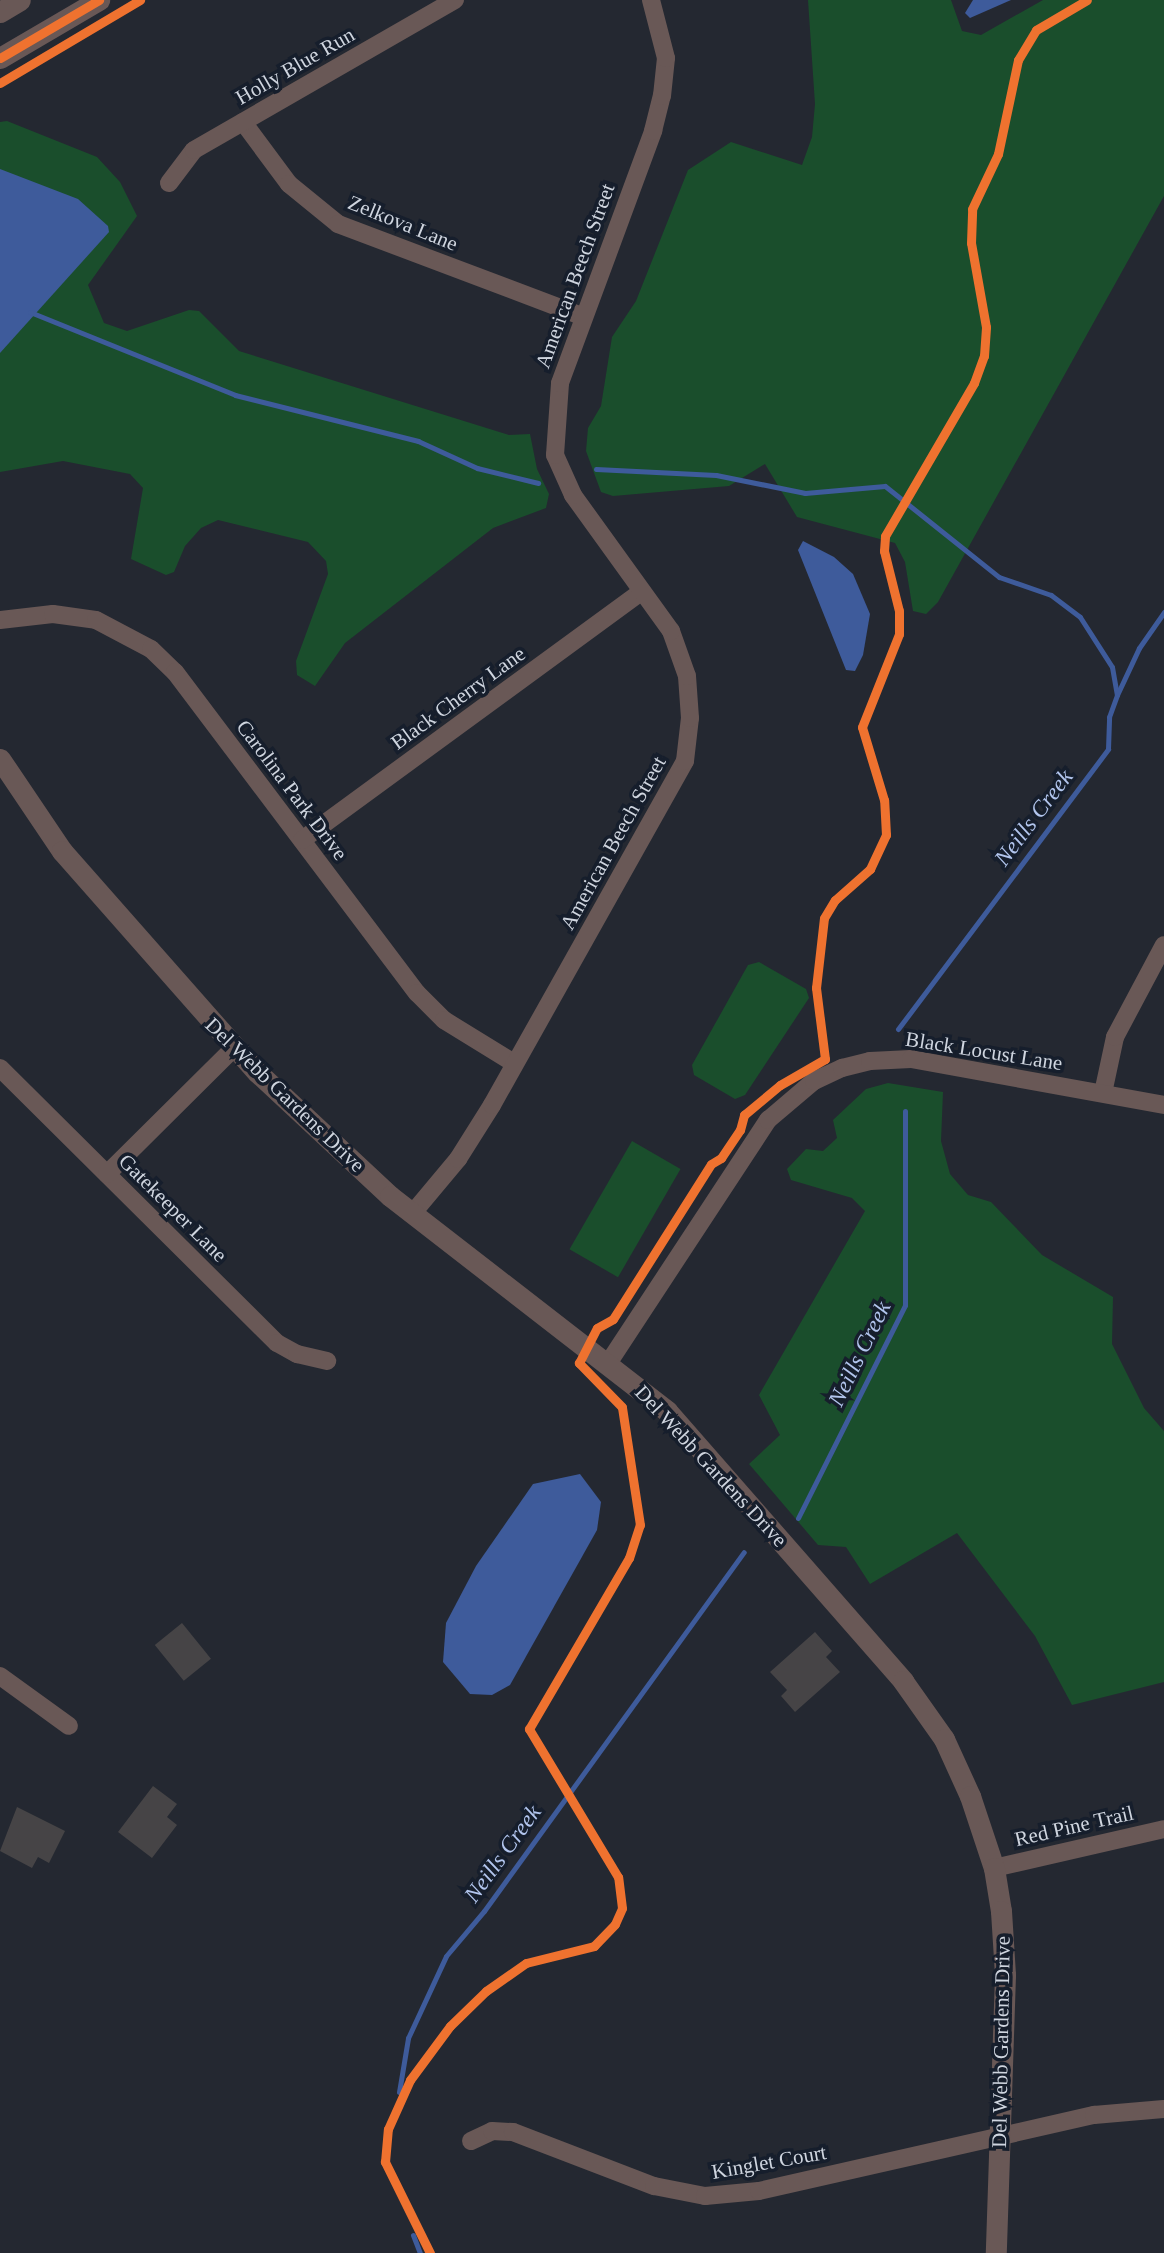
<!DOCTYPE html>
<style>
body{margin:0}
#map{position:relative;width:1164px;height:2253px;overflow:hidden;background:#242831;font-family:"Times New Roman",serif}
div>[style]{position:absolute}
.green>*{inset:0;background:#1a4e2c;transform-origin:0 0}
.water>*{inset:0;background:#3e5b9b}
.stream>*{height:5px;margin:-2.5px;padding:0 2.5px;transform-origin:2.5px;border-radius:2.5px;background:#3e5b9b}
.building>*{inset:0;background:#464446;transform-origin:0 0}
.minor>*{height:18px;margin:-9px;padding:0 9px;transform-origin:9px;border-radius:9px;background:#695856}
.tertiary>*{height:21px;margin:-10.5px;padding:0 10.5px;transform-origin:10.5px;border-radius:10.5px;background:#695856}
.cycleway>*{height:9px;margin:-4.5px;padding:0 4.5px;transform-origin:4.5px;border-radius:4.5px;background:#ef722f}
span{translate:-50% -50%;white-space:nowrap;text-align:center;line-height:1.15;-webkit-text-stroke:7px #161e2c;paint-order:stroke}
.street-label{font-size:21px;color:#cfd5df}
.water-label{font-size:23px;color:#b2c5ed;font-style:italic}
</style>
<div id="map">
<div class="green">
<i style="clip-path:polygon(808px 0,951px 0,962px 31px,981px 35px,1043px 0,1164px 0,1164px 196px,938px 602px,926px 614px,913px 611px,905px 562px,895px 543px,797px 517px,765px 464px,729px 486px,613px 496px,601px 492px,586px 451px,588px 428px,601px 406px,612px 337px,636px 301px,688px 170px,731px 142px,802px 165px,812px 137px,815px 104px)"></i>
<i style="clip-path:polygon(7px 121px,97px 157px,120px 182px,137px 216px,88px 285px,104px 323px,127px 331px,189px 310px,199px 311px,239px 351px,509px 435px,530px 434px,537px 469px,549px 494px,546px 508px,493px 528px,345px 643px,315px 686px,297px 675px,296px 661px,328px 574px,326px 561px,308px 542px,218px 520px,201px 528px,185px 546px,174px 572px,166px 575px,131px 559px,143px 488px,130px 474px,63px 461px,0 472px,0 122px)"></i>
<i style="clip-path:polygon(759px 962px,806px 989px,809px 998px,745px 1095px,735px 1099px,694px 1075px,692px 1065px,748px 965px)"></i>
<i style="clip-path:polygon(888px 1083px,943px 1092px,941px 1141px,950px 1174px,968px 1195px,991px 1202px,1042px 1255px,1113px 1297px,1112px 1344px,1144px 1408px,1164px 1431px,1164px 1682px,1072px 1705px,1035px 1636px,957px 1533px,870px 1584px,846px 1547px,818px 1545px,749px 1464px,780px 1435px,759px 1395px,865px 1211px,852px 1198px,791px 1180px,787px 1169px,806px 1149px,823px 1151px,837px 1138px,833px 1120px,866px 1089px)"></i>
<i style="left:632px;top:1141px;width:56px;height:125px;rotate:30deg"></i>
</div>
<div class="water">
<i style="clip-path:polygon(973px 0,1011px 0,970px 18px,965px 13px)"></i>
<i style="clip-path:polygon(0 169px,78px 199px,108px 226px,109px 232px,0 353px)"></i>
<i style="clip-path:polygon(803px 541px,834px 557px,853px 574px,870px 614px,863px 655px,855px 671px,846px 670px,798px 550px)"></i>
<i style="clip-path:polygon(580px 1474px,601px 1502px,597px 1530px,510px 1685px,492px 1695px,470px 1694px,443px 1662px,446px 1623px,476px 1566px,533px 1484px)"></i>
</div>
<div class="stream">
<i style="left:30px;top:312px;width:221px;rotate:22deg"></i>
<i style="left:235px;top:395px;width:189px;rotate:14.1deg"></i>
<i style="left:418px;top:441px;width:65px;rotate:24.6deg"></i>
<i style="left:477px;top:468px;width:63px;rotate:13.8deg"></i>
<i style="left:596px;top:469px;width:120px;rotate:2.9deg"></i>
<i style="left:716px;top:475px;width:91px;rotate:11.4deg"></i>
<i style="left:805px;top:493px;width:80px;rotate:-5deg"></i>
<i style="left:885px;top:486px;width:146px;rotate:38.6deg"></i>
<i style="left:999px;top:577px;width:55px;rotate:19.1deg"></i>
<i style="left:1051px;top:595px;width:36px;rotate:37deg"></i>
<i style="left:1080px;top:617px;width:59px;rotate:57.4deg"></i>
<i style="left:1112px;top:667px;width:28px;rotate:80deg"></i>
<i style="left:898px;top:1029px;width:350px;rotate:-53.1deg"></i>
<i style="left:1108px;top:749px;width:32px;rotate:-88deg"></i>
<i style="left:1109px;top:717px;width:23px;rotate:-70deg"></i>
<i style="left:1117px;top:695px;width:52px;rotate:-64.9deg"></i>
<i style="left:1139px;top:648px;width:44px;rotate:-55.2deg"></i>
<i style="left:798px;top:1518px;width:238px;rotate:-63.3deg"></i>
<i style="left:905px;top:1305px;width:194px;rotate:-90deg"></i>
<i style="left:399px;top:2092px;width:55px;rotate:-80.5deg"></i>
<i style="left:408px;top:2038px;width:90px;rotate:-65.1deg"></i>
<i style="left:446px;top:1956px;width:59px;rotate:-49.8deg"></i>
<i style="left:484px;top:1911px;width:443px;rotate:-54.1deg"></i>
<i style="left:413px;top:2235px;width:19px;rotate:69deg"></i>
</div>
<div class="building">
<i style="left:182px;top:1623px;width:46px;height:35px;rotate:51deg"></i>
<i style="clip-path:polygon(815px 1632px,832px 1651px,826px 1657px,840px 1672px,795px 1712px,781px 1696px,787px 1690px,770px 1672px)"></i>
<i style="clip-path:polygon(153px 1786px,177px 1804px,167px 1817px,177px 1825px,152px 1858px,118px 1832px)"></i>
<i style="clip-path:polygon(17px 1807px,65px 1831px,49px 1863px,38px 1857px,32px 1868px,0 1851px)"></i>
</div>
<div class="minor">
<i style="left:243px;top:122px;width:77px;rotate:53.4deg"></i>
<i style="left:289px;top:184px;width:63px;rotate:39.2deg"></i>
<i style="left:338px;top:224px;width:261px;rotate:20.7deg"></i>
<i style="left:169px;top:183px;width:41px;rotate:-52.9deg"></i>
<i style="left:194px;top:150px;width:301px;rotate:-29.9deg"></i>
<i style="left:0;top:620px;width:53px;rotate:-6.5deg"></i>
<i style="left:53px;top:614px;width:43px;rotate:7.9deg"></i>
<i style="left:96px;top:620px;width:62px;rotate:27.8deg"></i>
<i style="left:151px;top:649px;width:33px;rotate:44deg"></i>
<i style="left:175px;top:672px;width:402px;rotate:53deg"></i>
<i style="left:417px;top:993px;width:38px;rotate:45deg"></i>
<i style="left:444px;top:1020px;width:82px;rotate:31.6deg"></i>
<i style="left:302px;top:840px;width:420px;rotate:-36.2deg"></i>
<i style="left:0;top:1068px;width:390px;rotate:44.8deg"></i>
<i style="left:277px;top:1343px;width:23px;rotate:29deg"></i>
<i style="left:297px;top:1354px;width:31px;rotate:13deg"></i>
<i style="left:1103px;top:1093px;width:57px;rotate:-77.9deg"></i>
<i style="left:1115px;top:1037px;width:104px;rotate:-62deg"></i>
<i style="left:107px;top:1174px;width:179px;rotate:-44.8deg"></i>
<i style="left:412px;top:1214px;width:72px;rotate:-50.1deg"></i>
<i style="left:458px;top:1159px;width:64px;rotate:-57.8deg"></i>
<i style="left:492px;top:1105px;width:394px;rotate:-60.7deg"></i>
<i style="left:685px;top:761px;width:43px;rotate:-83.4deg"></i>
<i style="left:690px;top:718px;width:42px;rotate:-94.1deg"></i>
<i style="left:687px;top:676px;width:48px;rotate:-109.6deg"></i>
<i style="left:671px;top:631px;width:168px;rotate:-125.8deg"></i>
<i style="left:573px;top:495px;width:44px;rotate:-114.2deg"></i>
<i style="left:555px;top:455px;width:72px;rotate:-86deg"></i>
<i style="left:560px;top:383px;width:269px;rotate:-69.7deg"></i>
<i style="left:653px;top:131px;width:36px;rotate:-76deg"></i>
<i style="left:662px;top:96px;width:38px;rotate:-84deg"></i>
<i style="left:666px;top:58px;width:60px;rotate:-104.5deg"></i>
<i style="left:609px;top:1362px;width:290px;rotate:-56.7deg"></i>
<i style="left:768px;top:1120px;width:60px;rotate:-40.3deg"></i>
<i style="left:814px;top:1081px;width:31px;rotate:-25deg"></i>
<i style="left:842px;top:1068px;width:29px;rotate:-14deg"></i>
<i style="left:870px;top:1061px;width:41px;rotate:-2.8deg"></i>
<i style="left:911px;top:1059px;width:257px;rotate:10.3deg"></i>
<i style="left:0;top:1676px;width:85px;rotate:35.9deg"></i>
<i style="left:994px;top:1868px;width:174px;rotate:-12.9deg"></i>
<i style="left:471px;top:2141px;width:23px;rotate:-25deg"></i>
<i style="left:492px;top:2131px;width:21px;rotate:3deg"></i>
<i style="left:513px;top:2132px;width:151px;rotate:21deg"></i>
<i style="left:654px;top:2186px;width:52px;rotate:11.1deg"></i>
<i style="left:705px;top:2196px;width:54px;rotate:-5.3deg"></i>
<i style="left:759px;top:2191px;width:344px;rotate:-12.8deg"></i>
<i style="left:1094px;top:2115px;width:70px;rotate:-4.9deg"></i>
</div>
<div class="tertiary">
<i style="left:0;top:12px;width:23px;rotate:-31deg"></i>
<i style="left:0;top:58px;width:115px;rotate:-30.4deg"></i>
<i style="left:0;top:759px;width:111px;rotate:56deg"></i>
<i style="left:62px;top:851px;width:295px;rotate:48.6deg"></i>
<i style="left:257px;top:1072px;width:182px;rotate:43deg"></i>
<i style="left:390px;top:1196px;width:351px;rotate:37.8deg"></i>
<i style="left:667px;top:1411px;width:359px;rotate:48.8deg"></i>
<i style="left:903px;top:1681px;width:71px;rotate:54.7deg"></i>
<i style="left:944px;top:1739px;width:63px;rotate:65.5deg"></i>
<i style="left:970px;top:1796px;width:76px;rotate:71.6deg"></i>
<i style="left:994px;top:1868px;width:44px;rotate:80.8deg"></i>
<i style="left:1001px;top:1911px;width:64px;rotate:86.4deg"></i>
<i style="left:1005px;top:1975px;width:278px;rotate:91.9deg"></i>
</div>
<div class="cycleway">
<i style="left:0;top:58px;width:115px;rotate:-30.4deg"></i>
<i style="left:0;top:83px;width:163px;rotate:-30.7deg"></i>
<i style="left:430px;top:2253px;width:102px;rotate:-116.3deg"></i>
<i style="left:385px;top:2162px;width:33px;rotate:-85deg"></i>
<i style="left:388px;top:2129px;width:54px;rotate:-65.8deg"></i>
<i style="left:410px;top:2080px;width:67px;rotate:-53.5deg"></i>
<i style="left:450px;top:2026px;width:50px;rotate:-44.2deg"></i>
<i style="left:486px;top:1991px;width:49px;rotate:-35deg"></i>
<i style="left:526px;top:1963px;width:70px;rotate:-14deg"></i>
<i style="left:594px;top:1946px;width:30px;rotate:-46deg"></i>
<i style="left:615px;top:1924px;width:17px;rotate:-66deg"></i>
<i style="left:622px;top:1908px;width:31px;rotate:-97deg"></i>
<i style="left:618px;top:1877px;width:173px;rotate:-121deg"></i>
<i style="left:529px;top:1729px;width:198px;rotate:-59.7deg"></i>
<i style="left:629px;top:1558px;width:35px;rotate:-72deg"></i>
<i style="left:640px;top:1525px;width:119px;rotate:-98.7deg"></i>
<i style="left:622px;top:1407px;width:62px;rotate:-134.3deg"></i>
<i style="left:579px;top:1363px;width:39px;rotate:-63deg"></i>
<i style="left:597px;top:1328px;width:18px;rotate:-29deg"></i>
<i style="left:613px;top:1319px;width:183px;rotate:-57.7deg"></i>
<i style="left:711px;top:1164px;width:12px;rotate:-31deg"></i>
<i style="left:721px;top:1158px;width:34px;rotate:-56deg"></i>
<i style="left:740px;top:1130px;width:16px;rotate:-75deg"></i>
<i style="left:744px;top:1115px;width:47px;rotate:-39.8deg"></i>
<i style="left:780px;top:1085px;width:52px;rotate:-30deg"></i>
<i style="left:825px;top:1059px;width:72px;rotate:-97.2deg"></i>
<i style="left:816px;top:988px;width:70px;rotate:-83.5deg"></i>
<i style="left:824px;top:918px;width:21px;rotate:-59deg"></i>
<i style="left:835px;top:900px;width:47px;rotate:-41.5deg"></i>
<i style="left:870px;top:869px;width:38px;rotate:-65deg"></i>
<i style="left:886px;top:835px;width:35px;rotate:-93deg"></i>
<i style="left:884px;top:800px;width:76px;rotate:-106.8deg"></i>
<i style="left:862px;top:727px;width:100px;rotate:-68.3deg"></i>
<i style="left:899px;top:634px;width:23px;rotate:-90deg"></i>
<i style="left:899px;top:611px;width:62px;rotate:-104deg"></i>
<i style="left:884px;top:551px;width:15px;rotate:-86deg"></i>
<i style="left:885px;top:536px;width:177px;rotate:-59.8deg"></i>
<i style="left:974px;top:383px;width:29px;rotate:-70deg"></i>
<i style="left:984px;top:356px;width:29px;rotate:-86deg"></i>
<i style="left:986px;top:327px;width:85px;rotate:-100.1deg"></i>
<i style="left:971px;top:243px;width:34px;rotate:-88deg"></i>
<i style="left:972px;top:209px;width:61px;rotate:-64.7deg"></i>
<i style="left:998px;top:154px;width:96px;rotate:-78deg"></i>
<i style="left:1018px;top:60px;width:35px;rotate:-59deg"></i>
<i style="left:1036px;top:30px;width:59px;rotate:-30.5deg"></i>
</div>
<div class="street-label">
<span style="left:295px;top:66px;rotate:-30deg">Holly Blue Run</span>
<span style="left:403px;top:223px;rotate:22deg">Zelkova Lane</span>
<span style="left:575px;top:276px;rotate:-70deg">American Beech Street</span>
<span style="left:458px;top:698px;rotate:-36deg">Black Cherry Lane</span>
<span style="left:292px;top:790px;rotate:53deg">Carolina Park Drive</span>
<span style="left:613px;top:843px;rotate:-61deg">American Beech Street</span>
<span style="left:984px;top:1051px;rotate:9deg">Black Locust Lane</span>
<span style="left:285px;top:1095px;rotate:44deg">Del Webb Gardens Drive</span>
<span style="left:173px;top:1208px;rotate:45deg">Gatekeeper Lane</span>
<span style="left:711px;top:1466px;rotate:47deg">Del Webb Gardens Drive</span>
<span style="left:1074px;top:1826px;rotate:-13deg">Red Pine Trail</span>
<span style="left:1001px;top:2042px;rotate:-89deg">Del Webb Gardens Drive</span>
<span style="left:769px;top:2162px;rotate:-10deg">Kinglet Court</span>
</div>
<div class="water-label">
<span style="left:1034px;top:818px;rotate:-53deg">Neills Creek</span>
<span style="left:860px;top:1354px;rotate:-64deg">Neills Creek</span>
<span style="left:503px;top:1854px;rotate:-54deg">Neills Creek</span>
</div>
</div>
